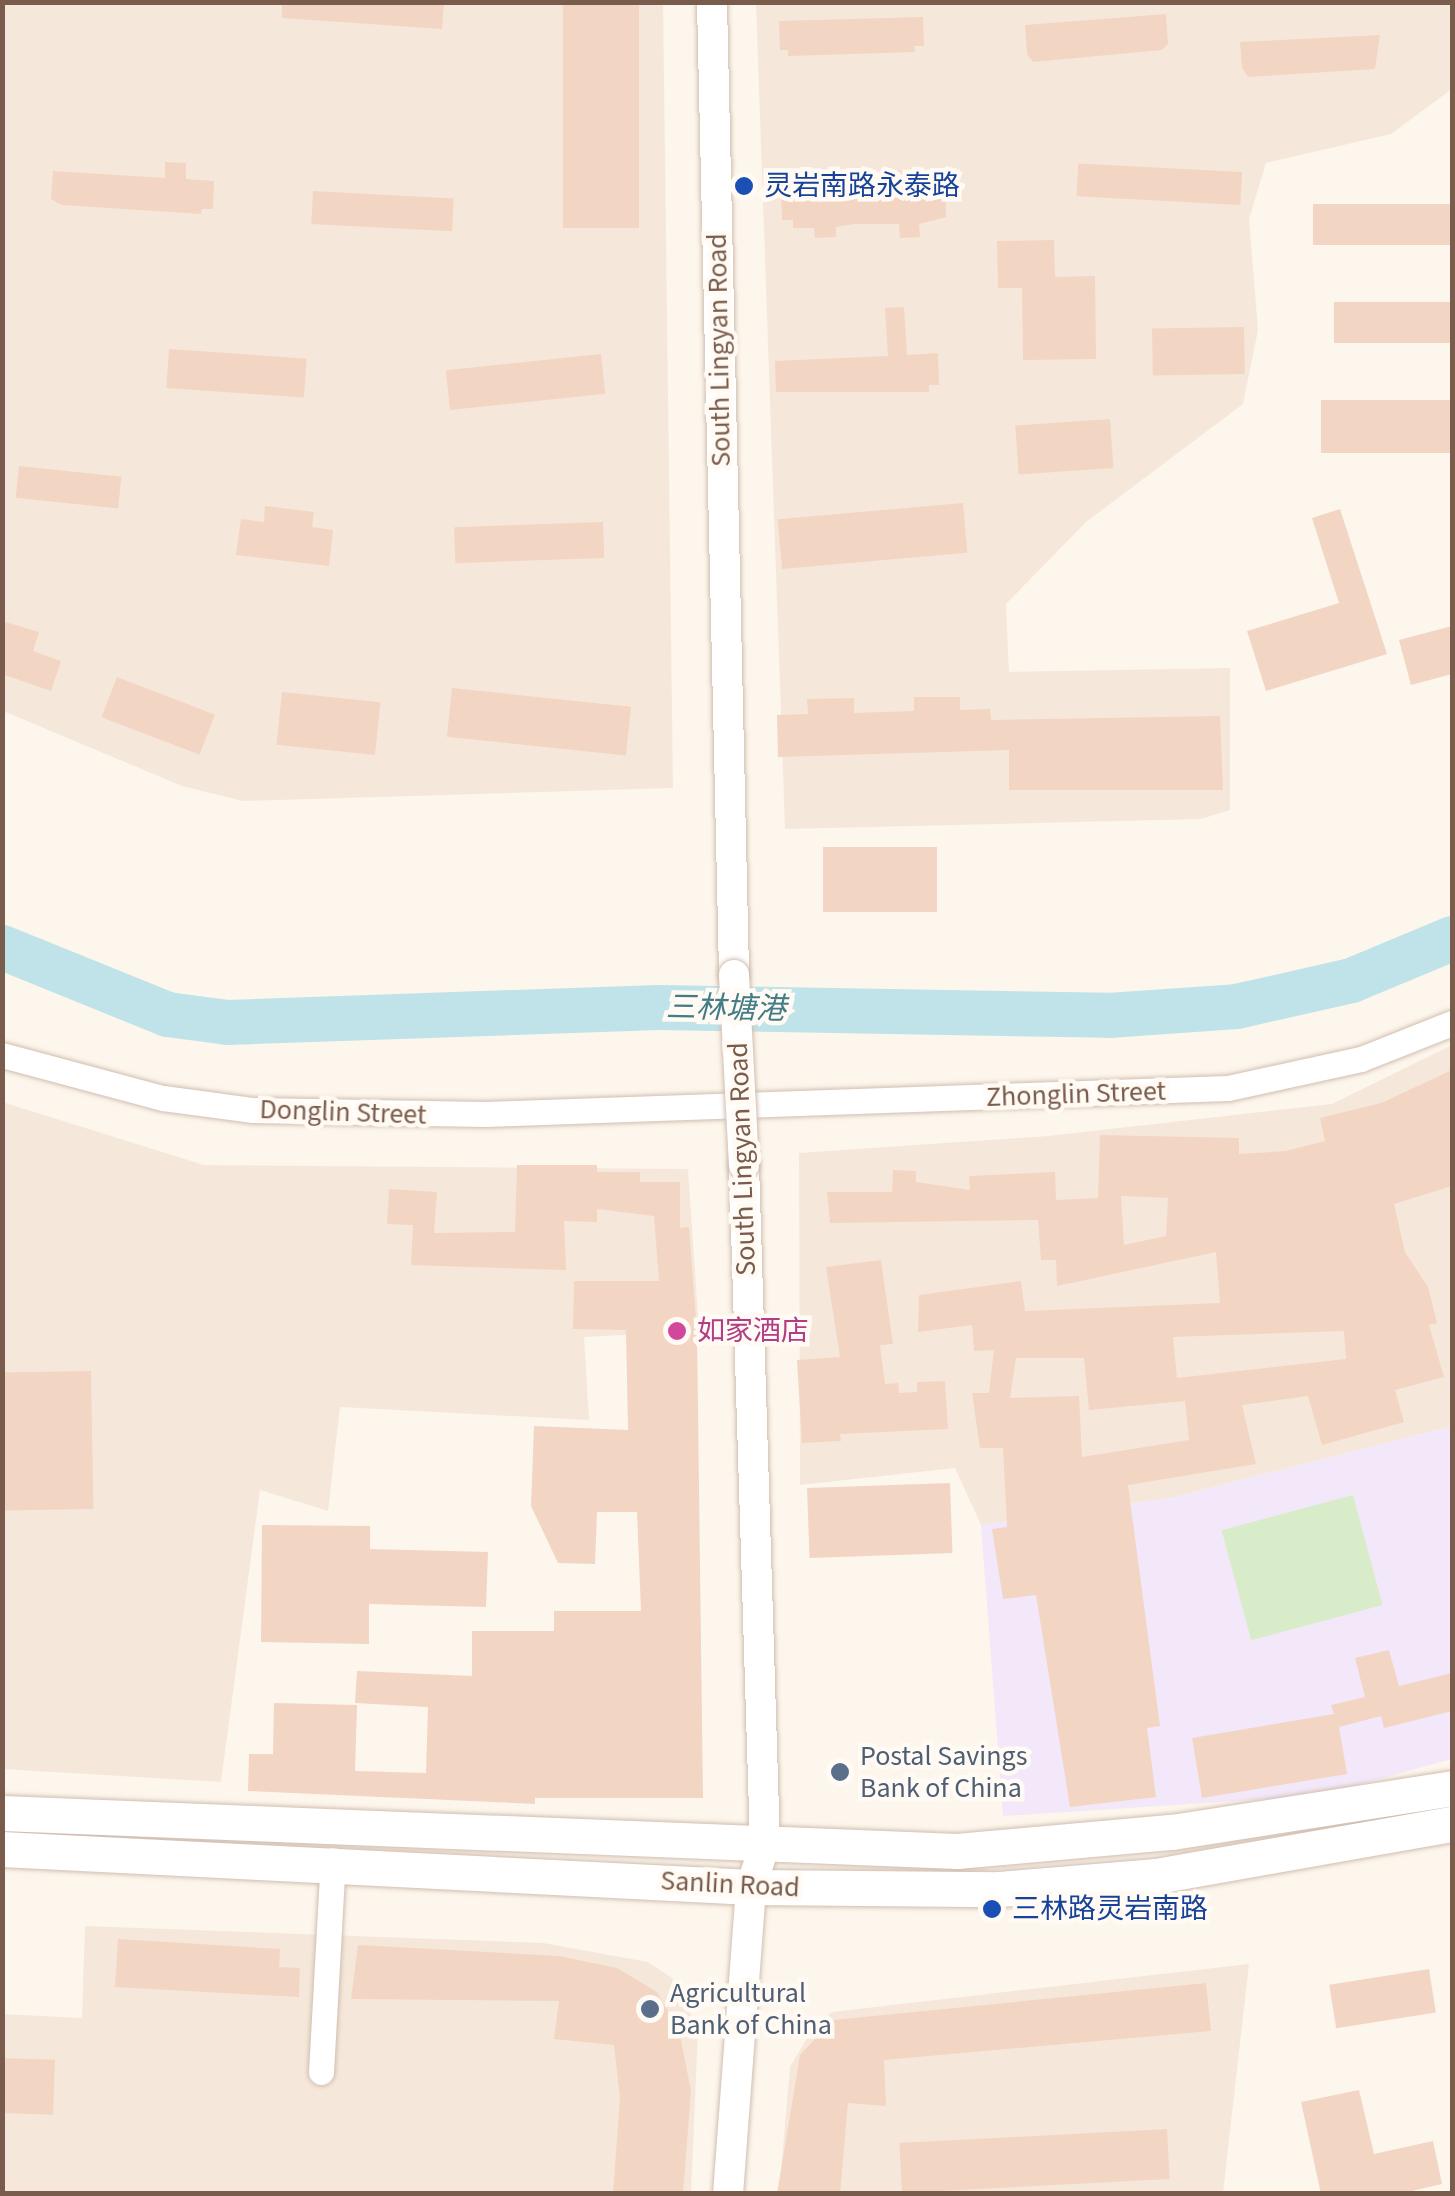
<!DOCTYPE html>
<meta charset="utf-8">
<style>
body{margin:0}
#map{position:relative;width:1455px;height:2196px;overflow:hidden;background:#fdf6ec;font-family:"Source Sans 3","Noto Sans SC",sans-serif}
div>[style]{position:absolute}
.residential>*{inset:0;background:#f5e8da}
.education>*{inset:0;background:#f3e8fa}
.green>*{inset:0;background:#d8ecc9;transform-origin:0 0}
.river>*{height:45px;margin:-22.5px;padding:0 22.5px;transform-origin:22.5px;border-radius:22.5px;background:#bfe3e8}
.building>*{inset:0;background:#f3d5c3;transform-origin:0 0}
.roads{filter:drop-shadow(0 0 2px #d1beb0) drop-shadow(0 0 2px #d1beb0)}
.minor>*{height:25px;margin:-12.5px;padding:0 12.5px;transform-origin:12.5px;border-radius:12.5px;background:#fff}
.tertiary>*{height:30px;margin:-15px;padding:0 15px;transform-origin:15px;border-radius:15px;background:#fff}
.secondary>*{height:35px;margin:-17.5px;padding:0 17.5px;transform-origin:17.5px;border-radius:17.5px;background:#fff}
.bridges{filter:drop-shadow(0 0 2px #d1beb0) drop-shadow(0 0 2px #d1beb0)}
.tertiary-bridge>*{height:30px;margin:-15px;padding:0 15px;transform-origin:15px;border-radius:15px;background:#fff}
.dots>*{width:28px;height:28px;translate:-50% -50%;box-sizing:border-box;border:5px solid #fffaf3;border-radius:50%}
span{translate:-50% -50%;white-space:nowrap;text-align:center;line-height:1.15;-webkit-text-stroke:9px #fffaf3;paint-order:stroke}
.transit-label{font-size:28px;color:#164399}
.left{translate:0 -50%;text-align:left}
.street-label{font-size:28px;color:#7a5c4d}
.hotel-label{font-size:28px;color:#b23c85}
.service-label{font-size:28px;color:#4e5e75}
.water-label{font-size:30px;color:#437c86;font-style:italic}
.frame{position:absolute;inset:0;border:5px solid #7a5c4d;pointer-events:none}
</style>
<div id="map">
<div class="residential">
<i style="clip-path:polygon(2px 3px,663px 3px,673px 788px,243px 801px,182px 786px,3px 711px)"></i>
<i style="clip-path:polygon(756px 3px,1452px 3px,1452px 89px,1391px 134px,1266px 163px,1249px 219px,1258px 330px,1243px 404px,1086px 522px,1006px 604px,1009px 672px,1230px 668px,1230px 810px,1201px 819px,785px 829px)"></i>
<i style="clip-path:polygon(1452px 1045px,1452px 1426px,1171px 1498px,981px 1525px,955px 1468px,800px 1485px,799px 1153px,1048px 1136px,1332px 1104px)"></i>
<i style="clip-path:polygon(2px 1102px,204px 1165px,688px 1169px,699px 1331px,584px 1337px,589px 1420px,340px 1407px,328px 1511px,260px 1490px,221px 1782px,3px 1769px)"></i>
<i style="clip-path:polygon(85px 1926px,543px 1943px,648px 1962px,675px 1980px,698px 2030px,691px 2193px,3px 2193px,2px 2014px,82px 2018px)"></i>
<i style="clip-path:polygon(1249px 1964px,1223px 2193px,779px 2194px,790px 2067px,813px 2028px,832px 2012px)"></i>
</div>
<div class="education">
<i style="clip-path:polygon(1452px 1426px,1452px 1759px,1317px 1796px,1003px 1816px,981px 1525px,1171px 1498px)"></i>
</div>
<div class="green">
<i style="left:1353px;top:1495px;width:114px;height:136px;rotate:75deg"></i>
</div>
<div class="river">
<i style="left:2px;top:947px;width:178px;rotate:22.1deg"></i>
<i style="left:167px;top:1014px;width:61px;rotate:7.6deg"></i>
<i style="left:227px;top:1022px;width:431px;rotate:-2deg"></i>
<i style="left:658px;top:1007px;width:450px;rotate:1deg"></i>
<i style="left:1108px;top:1015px;width:128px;rotate:-4deg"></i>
<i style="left:1236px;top:1006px;width:118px;rotate:-12.7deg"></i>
<i style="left:1351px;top:980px;width:109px;rotate:-22.6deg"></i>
</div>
<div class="building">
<i style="clip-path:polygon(282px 2px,444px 2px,442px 29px,282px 18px)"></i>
<i style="left:563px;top:2px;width:76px;height:226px"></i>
<i style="clip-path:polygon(1166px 14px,1168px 44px,1162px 50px,1033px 62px,1027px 54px,1025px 25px)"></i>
<i style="clip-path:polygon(923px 17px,924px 46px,914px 46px,915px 52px,788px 56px,788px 50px,780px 50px,779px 21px)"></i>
<i style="clip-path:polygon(1380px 35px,1375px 69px,1248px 77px,1242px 68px,1240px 42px)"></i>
<i style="clip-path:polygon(165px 162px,186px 163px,186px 179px,214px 181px,213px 209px,202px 209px,201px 214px,62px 205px,51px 199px,53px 171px,165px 178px)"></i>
<i style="clip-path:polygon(915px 170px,916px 186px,945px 185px,946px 217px,919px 224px,920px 237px,900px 238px,899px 224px,854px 224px,836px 227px,836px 237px,815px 238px,814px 228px,793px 228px,793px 220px,782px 220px,781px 189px,813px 188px,813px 175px,834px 175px,835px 187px,896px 186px,895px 171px)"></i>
<i style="left:1242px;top:172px;width:33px;height:164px;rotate:93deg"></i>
<i style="left:313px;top:191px;width:141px;height:33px;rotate:3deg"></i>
<i style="left:1452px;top:204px;width:41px;height:139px;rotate:90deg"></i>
<i style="clip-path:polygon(1054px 240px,1055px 277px,1095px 276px,1096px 359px,1023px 360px,1022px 288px,998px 288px,997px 241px)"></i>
<i style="left:1452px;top:302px;width:41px;height:118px;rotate:90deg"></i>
<i style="clip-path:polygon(904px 307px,907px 355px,938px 353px,939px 385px,929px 385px,929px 392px,776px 392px,775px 361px,888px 356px,885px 308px)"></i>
<i style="left:1244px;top:327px;width:47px;height:92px;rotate:89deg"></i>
<i style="left:169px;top:349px;width:138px;height:39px;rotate:4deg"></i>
<i style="left:601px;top:354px;width:40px;height:156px;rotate:84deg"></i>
<i style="left:1452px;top:400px;width:53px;height:131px;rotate:90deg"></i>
<i style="left:1110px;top:419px;width:49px;height:95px;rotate:86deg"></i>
<i style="left:19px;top:466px;width:103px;height:32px;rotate:6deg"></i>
<i style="left:963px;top:503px;width:50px;height:186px;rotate:85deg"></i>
<i style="clip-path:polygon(265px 506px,314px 512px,312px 527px,333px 530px,329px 566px,236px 555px,241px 519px,264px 522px)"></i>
<i style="clip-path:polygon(1340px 509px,1387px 654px,1266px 691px,1247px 631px,1339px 603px,1312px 518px)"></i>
<i style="left:603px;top:522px;width:36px;height:149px;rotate:88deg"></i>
<i style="clip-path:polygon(2px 621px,39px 632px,33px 651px,61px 661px,51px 691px,2px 674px)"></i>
<i style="clip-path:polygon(1452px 626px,1452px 674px,1411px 685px,1399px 640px)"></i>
<i style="left:117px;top:677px;width:105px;height:43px;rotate:21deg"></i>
<i style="left:452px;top:688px;width:180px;height:49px;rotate:6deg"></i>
<i style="left:282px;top:692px;width:99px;height:53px;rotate:6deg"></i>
<i style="clip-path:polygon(914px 697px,960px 697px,960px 710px,990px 709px,991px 720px,1220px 716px,1223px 790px,1009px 790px,1009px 750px,778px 757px,777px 715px,808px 714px,807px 699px,854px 698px,854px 713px,914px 711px)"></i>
<i style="left:823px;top:847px;width:114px;height:65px"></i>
<i style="clip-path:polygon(evenodd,1452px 1070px,1452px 1186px,1394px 1204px,1405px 1252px,1428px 1287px,1437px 1323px,1429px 1325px,1444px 1377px,1395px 1390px,1404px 1422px,1322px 1445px,1308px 1396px,1242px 1405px,1256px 1464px,1128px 1485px,1160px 1726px,1147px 1728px,1156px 1797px,1070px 1807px,1036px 1595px,1003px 1599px,992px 1529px,1007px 1527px,1003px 1448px,980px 1448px,972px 1393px,989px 1393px,994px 1350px,974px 1351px,972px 1325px,918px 1332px,919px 1295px,1021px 1281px,1025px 1311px,1220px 1303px,1216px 1252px,1057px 1286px,1056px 1260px,1041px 1260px,1038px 1220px,830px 1223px,827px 1192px,892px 1192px,893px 1170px,916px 1171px,916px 1182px,970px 1190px,969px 1176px,1055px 1172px,1056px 1200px,1098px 1198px,1100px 1135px,1239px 1138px,1239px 1154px,1286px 1151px,1325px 1141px,1320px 1118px,1381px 1103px,1452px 1070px,1121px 1196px,1168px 1198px,1166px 1236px,1124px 1245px,1121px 1196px,1452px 1070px,1344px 1331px,1346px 1359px,1177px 1378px,1173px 1337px,1344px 1331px,1452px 1070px,1016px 1358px,1084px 1358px,1089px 1410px,1185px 1401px,1189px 1440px,1082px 1457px,1079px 1396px,1010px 1398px,1016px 1358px)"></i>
<i style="clip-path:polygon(517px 1165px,597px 1165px,597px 1172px,640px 1172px,640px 1182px,680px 1182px,680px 1228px,689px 1227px,697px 1332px,703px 1798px,535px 1798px,535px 1804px,248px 1791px,249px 1754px,273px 1754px,274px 1703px,357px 1705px,355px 1771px,426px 1773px,428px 1707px,355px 1703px,357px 1671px,472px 1676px,472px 1631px,554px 1631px,554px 1611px,641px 1611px,637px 1512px,597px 1512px,595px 1564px,558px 1563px,531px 1506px,534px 1426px,628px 1430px,626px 1330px,573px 1329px,574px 1281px,659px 1281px,654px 1216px,597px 1209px,597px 1222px,564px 1221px,566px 1270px,411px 1265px,413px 1225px,387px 1224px,389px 1189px,437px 1192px,434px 1233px,515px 1232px)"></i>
<i style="clip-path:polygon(881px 1260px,893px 1344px,880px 1345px,885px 1384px,898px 1383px,899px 1393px,917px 1392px,917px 1382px,945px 1381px,948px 1429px,840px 1434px,841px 1441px,802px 1443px,797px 1360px,840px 1357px,826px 1267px)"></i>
<i style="left:91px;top:1371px;width:138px;height:89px;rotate:89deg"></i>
<i style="left:950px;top:1483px;width:70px;height:143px;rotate:88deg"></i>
<i style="clip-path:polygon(262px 1525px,370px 1526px,370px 1549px,488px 1552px,486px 1607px,369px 1604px,369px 1644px,261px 1642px)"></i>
<i style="clip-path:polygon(1389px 1650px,1399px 1686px,1452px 1673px,1452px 1711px,1384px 1728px,1381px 1716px,1339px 1727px,1347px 1774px,1202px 1798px,1192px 1738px,1334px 1714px,1331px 1705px,1365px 1697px,1355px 1658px)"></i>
<i style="clip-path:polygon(118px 1939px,280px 1949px,279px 1967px,300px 1968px,299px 1997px,115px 1987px)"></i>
<i style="clip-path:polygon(358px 1945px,559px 1956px,617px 1968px,657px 1992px,679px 2030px,691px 2091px,683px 2194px,613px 2194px,620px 2098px,614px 2045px,554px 2039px,559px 2001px,351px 1999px)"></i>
<i style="left:1429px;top:1969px;width:44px;height:101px;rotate:81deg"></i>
<i style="clip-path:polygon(1206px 1983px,1211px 2031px,884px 2060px,886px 2106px,848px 2103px,840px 2194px,777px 2194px,800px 2055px,833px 2020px)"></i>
<i style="left:2px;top:2058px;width:53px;height:55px;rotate:2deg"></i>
<i style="clip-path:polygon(1359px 2090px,1374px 2154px,1433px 2141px,1442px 2184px,1399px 2194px,1321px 2194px,1301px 2102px)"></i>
<i style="left:1167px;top:2129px;width:50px;height:268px;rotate:87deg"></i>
</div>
<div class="roads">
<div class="minor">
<i style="left:2px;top:1055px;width:167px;rotate:15deg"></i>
<i style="left:163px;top:1098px;width:91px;rotate:7.6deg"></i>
<i style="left:253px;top:1110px;width:232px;rotate:1deg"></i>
<i style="left:485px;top:1114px;width:743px;rotate:-2deg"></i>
<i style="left:1228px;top:1088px;width:136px;rotate:-12.3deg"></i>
<i style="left:1361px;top:1059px;width:98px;rotate:-21.6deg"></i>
<i style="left:321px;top:2072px;width:212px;rotate:-86.8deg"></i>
</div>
<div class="tertiary">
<i style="left:712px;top:2px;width:973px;rotate:88.7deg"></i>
<i style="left:728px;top:2194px;width:308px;rotate:-85.7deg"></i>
<i style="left:751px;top:1887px;width:45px;rotate:-72deg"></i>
<i style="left:765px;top:1844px;width:679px;rotate:-91.77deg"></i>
</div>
<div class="secondary">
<i style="left:2px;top:1813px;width:956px;rotate:2.28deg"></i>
<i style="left:957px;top:1851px;width:216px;rotate:-5.1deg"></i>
<i style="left:1172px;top:1832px;width:283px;rotate:-8.9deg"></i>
<i style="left:2px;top:1849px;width:750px;rotate:2.9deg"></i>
<i style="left:751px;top:1887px;width:248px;rotate:0.5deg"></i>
<i style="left:999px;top:1889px;width:158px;rotate:-4.7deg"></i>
<i style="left:1156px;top:1876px;width:301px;rotate:-10deg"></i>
</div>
</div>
<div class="bridges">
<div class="tertiary-bridge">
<i style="left:734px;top:975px;width:190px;rotate:87deg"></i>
</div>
</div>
<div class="dots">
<i style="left:744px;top:186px;background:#1a4fb4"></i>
<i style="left:677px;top:1331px;background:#d1479c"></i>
<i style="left:840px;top:1772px;background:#5c6f8a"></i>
<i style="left:992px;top:1909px;background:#1a4fb4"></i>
<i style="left:650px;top:2009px;background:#5c6f8a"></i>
</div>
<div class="transit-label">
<span class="left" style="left:764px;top:186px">灵岩南路永泰路</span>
<span class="left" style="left:1012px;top:1909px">三林路灵岩南路</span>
</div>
<div class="street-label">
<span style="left:719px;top:350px;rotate:-91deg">South Lingyan Road</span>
<span style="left:1076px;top:1094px;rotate:-2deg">Zhonglin Street</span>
<span style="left:343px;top:1112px;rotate:2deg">Donglin Street</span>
<span style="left:742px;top:1159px;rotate:-92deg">South Lingyan Road</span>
<span style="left:730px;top:1884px;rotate:3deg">Sanlin Road</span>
</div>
<div class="hotel-label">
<span class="left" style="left:697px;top:1331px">如家酒店</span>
</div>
<div class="service-label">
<span class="left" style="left:860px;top:1772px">Postal Savings<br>Bank of China</span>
<span class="left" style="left:670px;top:2009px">Agricultural<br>Bank of China</span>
</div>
<div class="water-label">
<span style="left:726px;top:1009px;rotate:1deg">三林塘港</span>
</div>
<div class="frame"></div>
</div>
